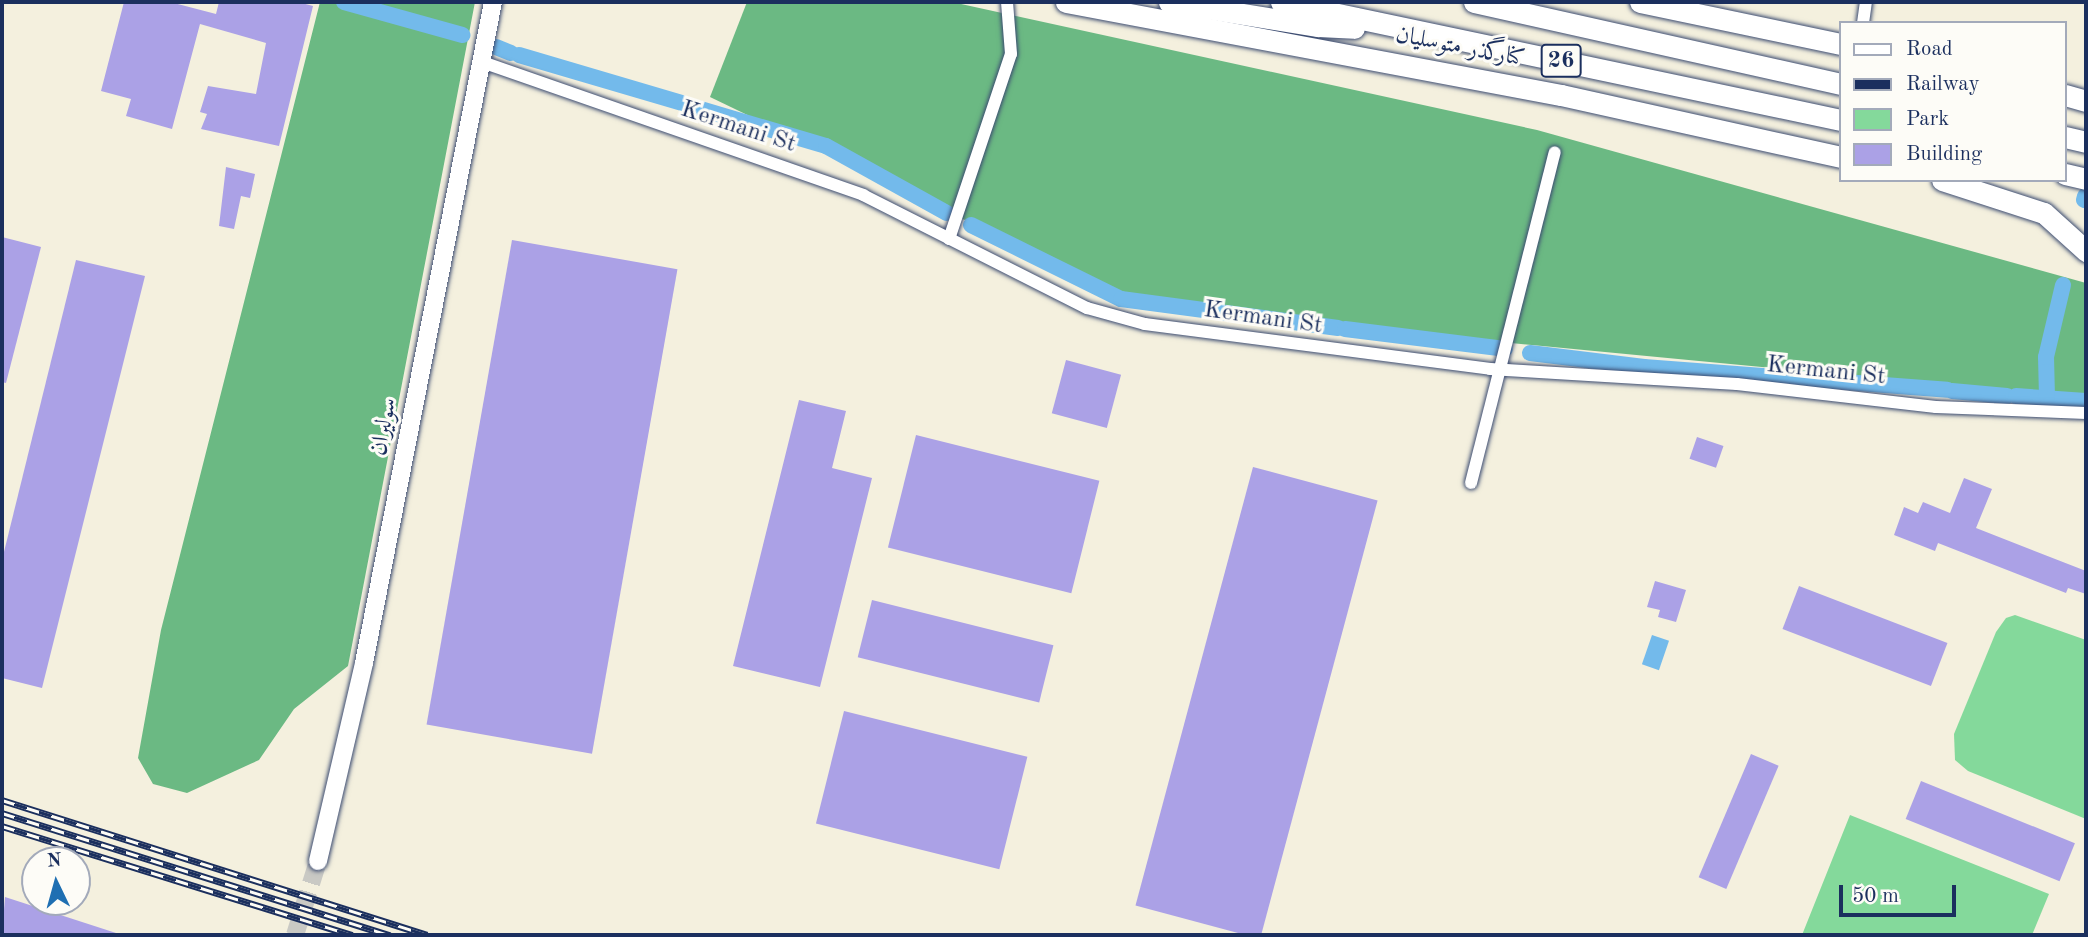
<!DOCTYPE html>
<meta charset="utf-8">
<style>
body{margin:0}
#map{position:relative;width:2088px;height:937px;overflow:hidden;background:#f4f0de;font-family:"Old Standard TT",Amiri,serif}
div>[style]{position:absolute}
.green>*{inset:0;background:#84d99b}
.forest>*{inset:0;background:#6bb983}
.water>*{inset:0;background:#73baeb;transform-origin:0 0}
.canal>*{height:16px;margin:-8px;padding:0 8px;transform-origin:8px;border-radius:8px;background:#73baeb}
.building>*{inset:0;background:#aba1e6;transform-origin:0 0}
.secondary-tunnel>*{height:18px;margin-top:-9px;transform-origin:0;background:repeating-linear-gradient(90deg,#c9c9c4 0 18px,transparent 0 27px)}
.roads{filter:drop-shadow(0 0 2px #3c4c71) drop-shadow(0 0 2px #3c4c71)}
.minor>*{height:12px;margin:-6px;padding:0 6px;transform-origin:6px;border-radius:6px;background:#fff}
.secondary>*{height:18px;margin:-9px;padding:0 9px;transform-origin:9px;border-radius:9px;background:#fff}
.primary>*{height:21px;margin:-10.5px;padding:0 10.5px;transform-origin:10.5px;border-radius:10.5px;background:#fff}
.trunk>*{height:21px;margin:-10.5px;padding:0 10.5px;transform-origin:10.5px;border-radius:10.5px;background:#fff}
.rail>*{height:7px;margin-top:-3.5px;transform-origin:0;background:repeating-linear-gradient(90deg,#fdfcf7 0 13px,#1b2f5e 0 26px);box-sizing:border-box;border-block:2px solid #1b2f5e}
span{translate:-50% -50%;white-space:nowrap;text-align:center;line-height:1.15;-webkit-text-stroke:6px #fdfcf7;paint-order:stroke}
.shield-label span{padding:2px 5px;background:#fdfcf7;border:2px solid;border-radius:5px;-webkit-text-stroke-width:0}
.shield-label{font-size:23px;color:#1b2f5e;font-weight:700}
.street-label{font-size:24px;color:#1b2f5e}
.frame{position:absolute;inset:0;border:4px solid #1b2f5e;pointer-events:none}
.legend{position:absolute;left:1839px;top:21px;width:228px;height:161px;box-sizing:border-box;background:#fdfcf7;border:2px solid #a3aaba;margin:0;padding:9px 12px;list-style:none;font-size:21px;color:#1b2f5e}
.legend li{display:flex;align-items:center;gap:14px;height:35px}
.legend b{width:35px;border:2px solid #a3aaba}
.north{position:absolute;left:21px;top:846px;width:70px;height:70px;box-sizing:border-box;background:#fdfcf7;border:2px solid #a3aaba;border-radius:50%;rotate:355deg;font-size:19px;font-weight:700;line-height:28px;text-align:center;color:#1b2f5e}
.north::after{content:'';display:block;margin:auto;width:24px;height:32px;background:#1f6fb2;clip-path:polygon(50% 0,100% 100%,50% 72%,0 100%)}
.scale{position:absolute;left:1839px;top:885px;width:117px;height:32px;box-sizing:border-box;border:4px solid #1b2f5e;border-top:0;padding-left:9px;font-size:21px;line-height:24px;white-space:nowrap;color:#1b2f5e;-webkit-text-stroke:5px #fdfcf7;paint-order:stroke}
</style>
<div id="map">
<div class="green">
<i style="clip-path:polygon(2015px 615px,2086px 640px,2086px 819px,1968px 771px,1955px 760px,1954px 734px,1996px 632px,2006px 618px)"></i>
<i style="clip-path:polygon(1850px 815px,2049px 894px,2032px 935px,1802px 935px)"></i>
</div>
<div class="forest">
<i style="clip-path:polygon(320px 2px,475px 2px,348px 666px,294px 709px,259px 760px,187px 793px,153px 784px,138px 758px,161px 630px)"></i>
<i style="clip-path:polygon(747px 2px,952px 2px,1537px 130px,2086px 283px,2086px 398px,1511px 343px,1120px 295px,710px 97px)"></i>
</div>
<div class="water">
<i style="left:1652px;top:635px;width:18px;height:31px;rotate:19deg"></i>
</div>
<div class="canal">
<i style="left:344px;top:2px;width:123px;rotate:15.6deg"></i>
<i style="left:496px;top:47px;width:16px;rotate:22deg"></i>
<i style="left:519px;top:55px;width:173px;rotate:16.4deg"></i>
<i style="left:697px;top:108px;width:134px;rotate:16.4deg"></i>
<i style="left:826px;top:146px;width:138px;rotate:29deg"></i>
<i style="left:2084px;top:200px;width:4px;rotate:-76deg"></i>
<i style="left:971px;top:225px;width:167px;rotate:26.3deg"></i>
<i style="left:1121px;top:299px;width:219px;rotate:7.6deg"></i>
<i style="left:1345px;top:329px;width:161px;rotate:7.1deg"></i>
<i style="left:1530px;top:353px;width:115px;rotate:7deg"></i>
<i style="left:1644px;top:367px;width:304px;rotate:4.3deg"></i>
<i style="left:1952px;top:391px;width:55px;rotate:5.2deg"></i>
<i style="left:2016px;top:396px;width:70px;rotate:4.1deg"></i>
<i style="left:2047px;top:397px;width:40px;rotate:-91.4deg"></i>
<i style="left:2046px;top:357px;width:74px;rotate:-76.7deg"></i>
</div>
<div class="building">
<i style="clip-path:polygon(124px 2px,170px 2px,216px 14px,219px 2px,298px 2px,313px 6px,279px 146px,201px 129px,207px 114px,200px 112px,208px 86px,256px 94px,266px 43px,200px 24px,172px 129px,126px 116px,131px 99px,101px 91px)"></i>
<i style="clip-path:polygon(226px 167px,255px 174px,250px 198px,241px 196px,234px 229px,219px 226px)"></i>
<i style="clip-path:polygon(2px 237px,41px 247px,6px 383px,2px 382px)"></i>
<i style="left:512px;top:240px;width:168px;height:492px;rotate:10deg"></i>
<i style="clip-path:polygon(76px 260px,145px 276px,42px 688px,2px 678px,2px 560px)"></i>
<i style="left:1066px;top:360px;width:57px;height:55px;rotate:15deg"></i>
<i style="clip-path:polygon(799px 400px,846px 411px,832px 468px,872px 478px,820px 687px,733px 666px)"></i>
<i style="left:916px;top:435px;width:189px;height:116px;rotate:14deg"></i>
<i style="left:1697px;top:437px;width:28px;height:23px;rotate:19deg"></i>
<i style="left:1253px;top:467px;width:129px;height:454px;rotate:15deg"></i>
<i style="clip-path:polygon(1964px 478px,1992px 489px,1976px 528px,2086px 571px,2086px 594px,2068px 588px,2066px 593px,1938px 543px,1935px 551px,1894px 535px,1904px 507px,1918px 513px,1923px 502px,1950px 513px)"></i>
<i style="clip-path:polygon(1655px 581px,1686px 590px,1676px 622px,1658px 617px,1660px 610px,1647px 607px)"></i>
<i style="left:1799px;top:586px;width:159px;height:46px;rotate:21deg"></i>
<i style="left:872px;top:600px;width:187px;height:59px;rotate:14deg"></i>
<i style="left:844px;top:711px;width:189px;height:116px;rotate:14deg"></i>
<i style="left:1751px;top:754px;width:30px;height:134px;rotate:23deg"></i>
<i style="left:1921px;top:781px;width:166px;height:41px;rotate:22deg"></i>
<i style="clip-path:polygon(5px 897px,116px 933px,116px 935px,2px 935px)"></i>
</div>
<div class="secondary-tunnel">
<i style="left:295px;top:935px;width:77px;rotate:-72.7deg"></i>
</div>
<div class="roads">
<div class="minor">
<i style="left:1863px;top:23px;width:21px;rotate:-82deg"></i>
<i style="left:482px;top:62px;width:404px;rotate:19.2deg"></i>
<i style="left:863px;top:195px;width:251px;rotate:26.8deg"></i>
<i style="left:1087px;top:308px;width:60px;rotate:15.4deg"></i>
<i style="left:1145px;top:324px;width:348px;rotate:7.4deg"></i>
<i style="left:1490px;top:369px;width:247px;rotate:3.5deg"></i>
<i style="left:1737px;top:384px;width:200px;rotate:6.6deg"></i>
<i style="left:1936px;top:407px;width:150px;rotate:2.3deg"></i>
<i style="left:949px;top:239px;width:195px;rotate:-71.5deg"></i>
<i style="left:1011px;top:54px;width:52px;rotate:-94.4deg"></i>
<i style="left:1471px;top:483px;width:341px;rotate:-75.8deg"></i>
</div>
<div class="secondary">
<i style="left:318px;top:861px;width:203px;rotate:-76.9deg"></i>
<i style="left:364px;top:663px;width:673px;rotate:-78.96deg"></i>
</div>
<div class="primary">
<i style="left:1066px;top:2px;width:504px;rotate:10.64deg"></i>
<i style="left:1561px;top:95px;width:287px;rotate:12.5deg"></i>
<i style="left:1640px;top:2px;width:205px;rotate:11.8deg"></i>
<i style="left:2065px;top:95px;width:22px;rotate:16deg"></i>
<i style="left:1942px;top:180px;width:107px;rotate:17.9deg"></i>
<i style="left:2044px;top:213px;width:57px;rotate:42.1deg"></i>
</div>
<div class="trunk">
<i style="left:1169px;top:2px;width:151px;rotate:9.2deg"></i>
<i style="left:1318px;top:26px;width:36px;rotate:3deg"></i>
<i style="left:1281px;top:2px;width:572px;rotate:11.9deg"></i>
<i style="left:1474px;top:2px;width:376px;rotate:12.6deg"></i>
<i style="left:2065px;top:137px;width:22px;rotate:13deg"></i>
<i style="left:2065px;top:174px;width:22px;rotate:13deg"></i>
</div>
</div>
<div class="rail">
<i style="left:2px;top:800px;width:446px;rotate:17.6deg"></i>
<i style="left:2px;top:813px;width:407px;rotate:17.5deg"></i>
<i style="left:2px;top:826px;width:367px;rotate:17.3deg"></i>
</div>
<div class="shield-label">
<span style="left:1561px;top:61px">26</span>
</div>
<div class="street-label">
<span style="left:1460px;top:48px;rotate:11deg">کنارگذر متوسلیان</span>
<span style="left:738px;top:128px;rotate:18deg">Kermani St</span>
<span style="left:1263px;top:319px;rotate:8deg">Kermani St</span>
<span style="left:1826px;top:372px;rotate:6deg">Kermani St</span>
<span style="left:385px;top:427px;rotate:-79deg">سولیران</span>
</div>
<div class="frame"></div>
<ul class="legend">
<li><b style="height:9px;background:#fff"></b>Road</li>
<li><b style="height:9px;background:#1b2f5e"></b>Railway</li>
<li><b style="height:19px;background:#84d99b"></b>Park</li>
<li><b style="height:19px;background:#aba1e6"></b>Building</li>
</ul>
<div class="north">N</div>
<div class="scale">50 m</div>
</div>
